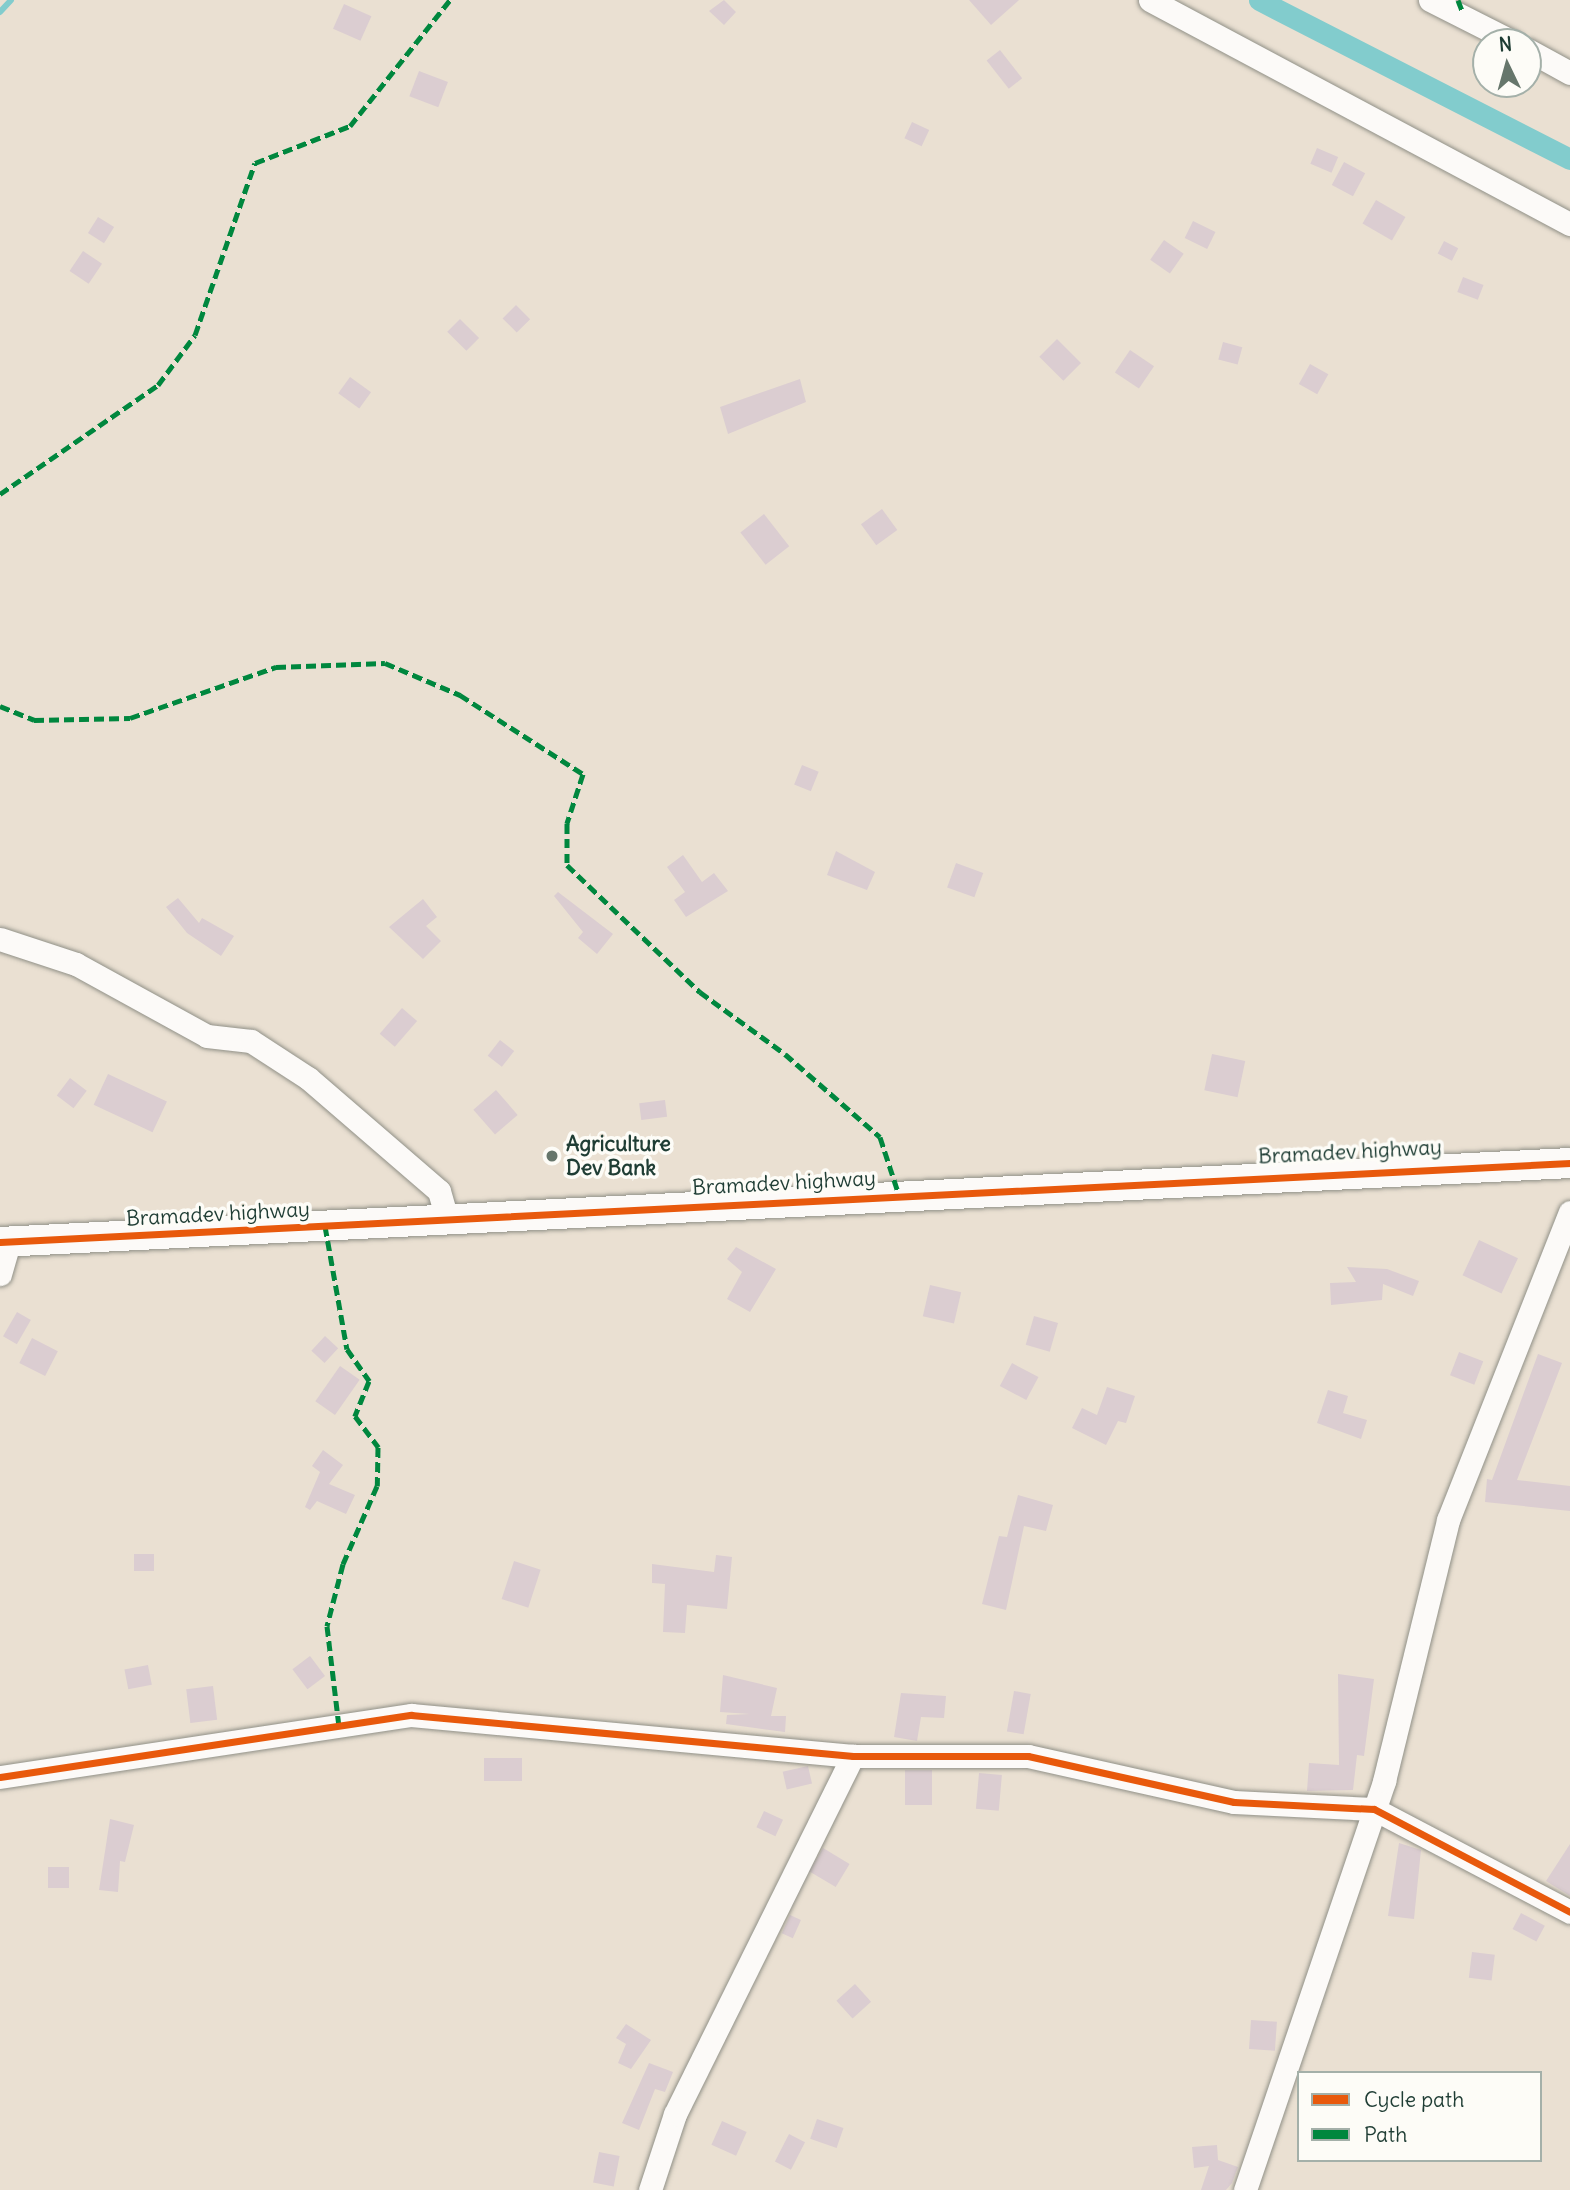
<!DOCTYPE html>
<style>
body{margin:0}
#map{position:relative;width:1570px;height:2190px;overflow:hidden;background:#eae0d2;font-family:Delius,sans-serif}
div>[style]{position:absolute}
.stream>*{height:6px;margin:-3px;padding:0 3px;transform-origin:3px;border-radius:3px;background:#82cccd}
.canal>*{height:21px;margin:-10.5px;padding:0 10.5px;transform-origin:10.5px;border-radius:10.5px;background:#82cccd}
.building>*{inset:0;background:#dbcdd1;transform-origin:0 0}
.roads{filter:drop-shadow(0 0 2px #909087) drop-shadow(0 0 2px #909087)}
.minor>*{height:23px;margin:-11.5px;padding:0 11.5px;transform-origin:11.5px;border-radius:11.5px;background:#fcfaf8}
.tertiary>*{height:30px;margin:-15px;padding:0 15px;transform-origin:15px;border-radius:15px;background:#fcfaf8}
.quiet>*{height:5px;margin-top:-2.5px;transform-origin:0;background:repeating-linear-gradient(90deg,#00873e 0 10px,transparent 0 15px)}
.cycleway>*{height:7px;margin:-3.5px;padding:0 3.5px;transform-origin:3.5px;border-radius:3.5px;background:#e8590c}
.dots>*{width:19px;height:19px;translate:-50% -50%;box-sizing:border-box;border:4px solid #fdfcf7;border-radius:50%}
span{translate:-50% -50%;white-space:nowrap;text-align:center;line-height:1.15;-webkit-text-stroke:7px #fdfcf7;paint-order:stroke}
.poi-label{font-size:21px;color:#1f3d34;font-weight:700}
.left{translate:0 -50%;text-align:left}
.street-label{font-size:21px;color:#1f3d34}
.legend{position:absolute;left:1297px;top:2071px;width:245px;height:91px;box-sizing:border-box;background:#fdfcf7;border:2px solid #a4b0a9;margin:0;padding:9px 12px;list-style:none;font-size:21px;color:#1f3d34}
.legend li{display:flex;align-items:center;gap:14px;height:35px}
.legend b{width:35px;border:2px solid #a4b0a9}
.north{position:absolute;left:1472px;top:28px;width:70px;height:70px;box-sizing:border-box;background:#fdfcf7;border:2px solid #a4b0a9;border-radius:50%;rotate:355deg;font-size:19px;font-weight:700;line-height:28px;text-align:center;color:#1f3d34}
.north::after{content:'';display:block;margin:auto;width:24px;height:32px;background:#66766b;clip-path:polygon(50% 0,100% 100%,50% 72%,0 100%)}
</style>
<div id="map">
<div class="stream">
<i style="left:0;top:12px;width:16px;rotate:-47deg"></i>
</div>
<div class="canal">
<i style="left:1259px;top:0;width:349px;rotate:27.1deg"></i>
</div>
<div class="building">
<i style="clip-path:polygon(724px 0,736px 12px,724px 25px,709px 11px)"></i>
<i style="clip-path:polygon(969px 0,1019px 0,991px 25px)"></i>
<i style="left:344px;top:4px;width:30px;height:27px;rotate:24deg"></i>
<i style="left:1000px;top:50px;width:36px;height:17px;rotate:52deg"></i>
<i style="left:419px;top:71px;width:31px;height:27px;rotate:21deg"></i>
<i style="left:912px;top:122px;width:19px;height:18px;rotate:25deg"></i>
<i style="left:1317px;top:148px;width:23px;height:17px;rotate:23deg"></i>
<i style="left:1344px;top:162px;width:24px;height:26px;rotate:28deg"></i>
<i style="left:1376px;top:200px;width:34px;height:27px;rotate:30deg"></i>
<i style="left:98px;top:217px;width:19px;height:19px;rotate:32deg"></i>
<i style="left:1193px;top:221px;width:25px;height:19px;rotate:26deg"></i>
<i style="left:1164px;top:240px;width:24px;height:24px;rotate:35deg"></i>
<i style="left:1444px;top:241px;width:16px;height:14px;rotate:27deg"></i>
<i style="left:83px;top:251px;width:23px;height:24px;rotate:34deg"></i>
<i style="left:1463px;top:277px;width:22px;height:16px;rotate:21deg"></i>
<i style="left:516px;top:305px;width:20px;height:19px;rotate:45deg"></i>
<i style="left:460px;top:319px;width:27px;height:18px;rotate:45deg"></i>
<i style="left:1057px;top:339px;width:34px;height:25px;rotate:45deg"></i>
<i style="left:1223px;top:342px;width:20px;height:18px;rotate:15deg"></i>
<i style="left:1130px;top:350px;width:29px;height:27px;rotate:34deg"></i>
<i style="left:1310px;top:364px;width:21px;height:23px;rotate:29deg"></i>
<i style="left:350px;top:377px;width:26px;height:20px;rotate:36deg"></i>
<i style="clip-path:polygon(800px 379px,806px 402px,728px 434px,720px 407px)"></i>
<i style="left:882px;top:509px;width:26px;height:26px;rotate:54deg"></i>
<i style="left:764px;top:514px;width:41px;height:30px;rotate:52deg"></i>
<i style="left:802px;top:765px;width:18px;height:21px;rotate:22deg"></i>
<i style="clip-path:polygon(836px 851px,875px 872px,867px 890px,827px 875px)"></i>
<i style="clip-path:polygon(683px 855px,702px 882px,714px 873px,728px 891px,686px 917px,674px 900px,685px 892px,667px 867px)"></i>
<i style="left:956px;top:863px;width:29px;height:26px;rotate:20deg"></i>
<i style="clip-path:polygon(558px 892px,613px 934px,597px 954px,578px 938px,583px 932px,554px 896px)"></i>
<i style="clip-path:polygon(178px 898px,199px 923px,202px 918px,234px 936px,221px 956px,187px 933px,166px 907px)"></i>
<i style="clip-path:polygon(423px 899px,437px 917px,426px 926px,441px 941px,423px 959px,389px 927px)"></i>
<i style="left:402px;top:1008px;width:20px;height:34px;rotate:41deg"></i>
<i style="left:500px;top:1040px;width:18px;height:20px;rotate:38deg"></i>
<i style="left:1212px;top:1054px;width:34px;height:37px;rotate:12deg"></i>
<i style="left:108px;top:1074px;width:65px;height:34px;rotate:25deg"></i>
<i style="left:70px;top:1078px;width:21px;height:22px;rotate:37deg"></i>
<i style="left:496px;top:1090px;width:33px;height:30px;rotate:49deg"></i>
<i style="left:665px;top:1100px;width:17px;height:26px;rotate:83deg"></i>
<i style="left:1479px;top:1240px;width:43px;height:39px;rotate:25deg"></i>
<i style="clip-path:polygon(736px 1247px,776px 1269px,750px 1312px,727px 1299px,742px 1272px,727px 1259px)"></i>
<i style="clip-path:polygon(1347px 1267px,1387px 1269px,1419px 1281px,1413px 1296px,1383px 1284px,1382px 1300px,1331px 1305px,1330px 1283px,1356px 1282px)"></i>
<i style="left:930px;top:1285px;width:32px;height:32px;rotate:13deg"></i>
<i style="left:17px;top:1312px;width:16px;height:28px;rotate:30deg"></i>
<i style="left:1034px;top:1316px;width:25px;height:30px;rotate:16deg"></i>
<i style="left:325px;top:1336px;width:18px;height:20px;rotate:43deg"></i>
<i style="left:32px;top:1338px;width:29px;height:28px;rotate:27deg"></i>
<i style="left:1459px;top:1352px;width:26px;height:25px;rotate:21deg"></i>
<i style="clip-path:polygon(1538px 1354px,1562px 1363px,1517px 1480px,1570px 1486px,1570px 1511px,1485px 1502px,1487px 1479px,1492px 1480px)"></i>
<i style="left:1012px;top:1363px;width:30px;height:26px;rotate:28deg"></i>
<i style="left:340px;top:1366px;width:24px;height:43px;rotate:35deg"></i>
<i style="clip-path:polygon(1107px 1387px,1135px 1396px,1126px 1423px,1118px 1421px,1106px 1445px,1072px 1428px,1082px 1408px,1097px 1415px)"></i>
<i style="clip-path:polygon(1328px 1390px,1348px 1396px,1343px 1413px,1367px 1420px,1361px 1439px,1317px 1423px)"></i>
<i style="clip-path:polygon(323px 1450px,343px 1465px,329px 1484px,355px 1495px,346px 1514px,317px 1501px,310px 1510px,305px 1507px,320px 1472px,312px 1466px)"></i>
<i style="clip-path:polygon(1018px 1495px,1053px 1505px,1046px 1531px,1024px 1526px,1006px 1610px,982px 1604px,999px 1536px,1007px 1537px)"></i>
<i style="left:154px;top:1554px;width:17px;height:20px;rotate:90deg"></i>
<i style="clip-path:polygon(716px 1555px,732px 1557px,727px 1609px,687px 1605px,685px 1633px,663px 1632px,665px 1584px,652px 1583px,652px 1564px,714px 1572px)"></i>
<i style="left:514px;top:1561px;width:28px;height:40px;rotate:18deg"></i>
<i style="left:310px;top:1656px;width:25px;height:22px;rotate:53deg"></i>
<i style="left:148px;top:1665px;width:20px;height:24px;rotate:79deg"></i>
<i style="clip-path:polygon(1338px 1674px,1374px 1679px,1364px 1756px,1357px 1755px,1353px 1790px,1307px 1791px,1309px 1763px,1339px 1765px)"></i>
<i style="clip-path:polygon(723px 1675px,777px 1688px,771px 1716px,786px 1716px,785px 1732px,726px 1724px,727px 1715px,750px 1714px,720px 1712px)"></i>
<i style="left:213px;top:1686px;width:34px;height:27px;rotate:83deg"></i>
<i style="left:1014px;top:1691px;width:17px;height:41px;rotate:10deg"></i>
<i style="clip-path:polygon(901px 1693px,946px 1696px,944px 1718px,921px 1717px,917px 1741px,894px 1737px)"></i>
<i style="left:522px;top:1758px;width:23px;height:38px;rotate:90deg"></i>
<i style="left:808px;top:1766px;width:18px;height:26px;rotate:77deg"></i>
<i style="left:905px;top:1770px;width:27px;height:35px"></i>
<i style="left:979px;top:1773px;width:23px;height:36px;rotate:5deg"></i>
<i style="left:764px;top:1811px;width:21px;height:18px;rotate:25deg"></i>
<i style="clip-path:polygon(110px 1819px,134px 1825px,125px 1862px,120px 1861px,118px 1892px,99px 1890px)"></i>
<i style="clip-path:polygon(1399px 1843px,1421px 1850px,1414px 1919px,1388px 1916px)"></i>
<i style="clip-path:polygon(1570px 1844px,1570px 1896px,1546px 1881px)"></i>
<i style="left:823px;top:1848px;width:31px;height:27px;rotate:31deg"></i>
<i style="left:48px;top:1867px;width:21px;height:21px"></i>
<i style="left:1521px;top:1913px;width:27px;height:18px;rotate:28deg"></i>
<i style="left:790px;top:1915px;width:12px;height:20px;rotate:24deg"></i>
<i style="left:1472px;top:1952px;width:23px;height:26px;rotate:7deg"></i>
<i style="left:855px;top:1984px;width:24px;height:25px;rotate:48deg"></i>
<i style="left:1251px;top:2020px;width:26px;height:29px;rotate:4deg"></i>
<i style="clip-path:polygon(626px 2024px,651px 2040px,631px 2069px,618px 2063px,626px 2044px,616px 2038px)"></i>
<i style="clip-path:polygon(649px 2063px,673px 2072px,665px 2092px,655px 2089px,639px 2130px,622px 2123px)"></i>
<i style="left:817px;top:2119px;width:28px;height:21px;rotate:19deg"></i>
<i style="left:722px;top:2121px;width:27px;height:26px;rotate:24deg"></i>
<i style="left:789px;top:2134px;width:18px;height:31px;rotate:27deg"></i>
<i style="clip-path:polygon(1217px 2145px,1218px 2160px,1238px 2167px,1232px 2183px,1226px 2190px,1201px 2190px,1209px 2166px,1194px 2168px,1192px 2147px)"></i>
<i style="left:599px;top:2152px;width:21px;height:31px;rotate:11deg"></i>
</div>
<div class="roads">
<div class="minor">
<i style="left:1150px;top:0;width:476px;rotate:28.1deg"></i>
<i style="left:1430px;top:0;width:93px;rotate:26.8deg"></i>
<i style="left:1528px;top:50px;width:48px;rotate:28.7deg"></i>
<i style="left:0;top:939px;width:80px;rotate:18.2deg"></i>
<i style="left:76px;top:964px;width:149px;rotate:28.8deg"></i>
<i style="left:207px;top:1036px;width:44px;rotate:6.5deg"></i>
<i style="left:251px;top:1041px;width:68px;rotate:33deg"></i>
<i style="left:308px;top:1078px;width:173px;rotate:40.8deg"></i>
<i style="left:439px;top:1191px;width:29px;rotate:74deg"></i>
<i style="left:0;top:1274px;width:33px;rotate:-74deg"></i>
<i style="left:0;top:1777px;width:416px;rotate:-8.6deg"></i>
<i style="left:411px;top:1715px;width:444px;rotate:5.3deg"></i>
<i style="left:853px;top:1756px;width:175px"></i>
<i style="left:1028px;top:1756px;width:211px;rotate:12.6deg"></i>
<i style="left:1234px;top:1802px;width:140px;rotate:2.9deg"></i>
<i style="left:1374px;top:1809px;width:221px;rotate:27.7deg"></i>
<i style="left:650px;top:2190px;width:80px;rotate:-71.8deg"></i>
<i style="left:675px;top:2114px;width:400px;rotate:-63.6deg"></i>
<i style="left:1245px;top:2190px;width:432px;rotate:-71.2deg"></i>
<i style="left:1384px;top:1781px;width:269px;rotate:-76.2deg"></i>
<i style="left:1448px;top:1520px;width:331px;rotate:-68.4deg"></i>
</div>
<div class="tertiary">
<i style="left:0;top:1242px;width:1572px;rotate:-2.88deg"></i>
</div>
</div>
<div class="quiet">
<i style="left:1458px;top:0;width:14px;rotate:69deg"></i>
<i style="left:0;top:494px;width:192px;rotate:-34.6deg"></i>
<i style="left:158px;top:385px;width:62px;rotate:-53.5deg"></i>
<i style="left:195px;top:335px;width:182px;rotate:-70.8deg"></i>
<i style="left:255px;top:163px;width:102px;rotate:-21.3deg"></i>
<i style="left:350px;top:126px;width:161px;rotate:-51.6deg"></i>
<i style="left:0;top:706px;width:37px;rotate:22deg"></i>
<i style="left:34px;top:720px;width:96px;rotate:-1.2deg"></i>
<i style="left:130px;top:718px;width:155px;rotate:-19.3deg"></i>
<i style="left:276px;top:667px;width:109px;rotate:-2.1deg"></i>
<i style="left:385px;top:663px;width:82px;rotate:23.1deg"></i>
<i style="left:460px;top:695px;width:146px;rotate:32.7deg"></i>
<i style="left:583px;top:774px;width:52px;rotate:108.1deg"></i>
<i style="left:567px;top:823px;width:42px;rotate:90deg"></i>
<i style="left:567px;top:865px;width:184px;rotate:43.7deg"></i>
<i style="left:700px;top:992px;width:105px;rotate:36.1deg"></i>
<i style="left:785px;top:1054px;width:126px;rotate:41.1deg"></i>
<i style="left:880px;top:1137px;width:61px;rotate:71.9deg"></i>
<i style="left:325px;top:1226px;width:125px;rotate:79.9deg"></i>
<i style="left:347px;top:1349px;width:39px;rotate:55deg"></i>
<i style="left:369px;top:1381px;width:38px;rotate:112deg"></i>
<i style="left:355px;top:1416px;width:39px;rotate:53deg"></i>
<i style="left:378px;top:1447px;width:39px;rotate:91deg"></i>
<i style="left:377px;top:1486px;width:85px;rotate:113.6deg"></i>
<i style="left:343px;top:1564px;width:64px;rotate:104.5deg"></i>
<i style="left:327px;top:1626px;width:101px;rotate:83.2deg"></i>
</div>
<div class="cycleway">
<i style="left:0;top:1242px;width:1572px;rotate:-2.88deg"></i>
<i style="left:0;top:1777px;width:416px;rotate:-8.6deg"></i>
<i style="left:411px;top:1715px;width:444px;rotate:5.3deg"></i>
<i style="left:853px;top:1756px;width:175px"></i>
<i style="left:1028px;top:1756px;width:211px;rotate:12.6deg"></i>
<i style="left:1234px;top:1802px;width:140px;rotate:2.9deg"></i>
<i style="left:1374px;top:1809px;width:221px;rotate:27.7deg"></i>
</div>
<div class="dots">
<i style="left:552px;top:1156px;background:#66766b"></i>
</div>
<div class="poi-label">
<span class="left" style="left:566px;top:1156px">Agriculture<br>Dev Bank</span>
</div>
<div class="street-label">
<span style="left:1350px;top:1152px;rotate:-3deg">Bramadev highway</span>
<span style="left:784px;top:1183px;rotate:-3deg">Bramadev highway</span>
<span style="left:218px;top:1214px;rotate:-3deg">Bramadev highway</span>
</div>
<ul class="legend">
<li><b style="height:9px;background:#e8590c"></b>Cycle path</li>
<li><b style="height:9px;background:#00873e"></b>Path</li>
</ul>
<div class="north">N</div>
</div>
